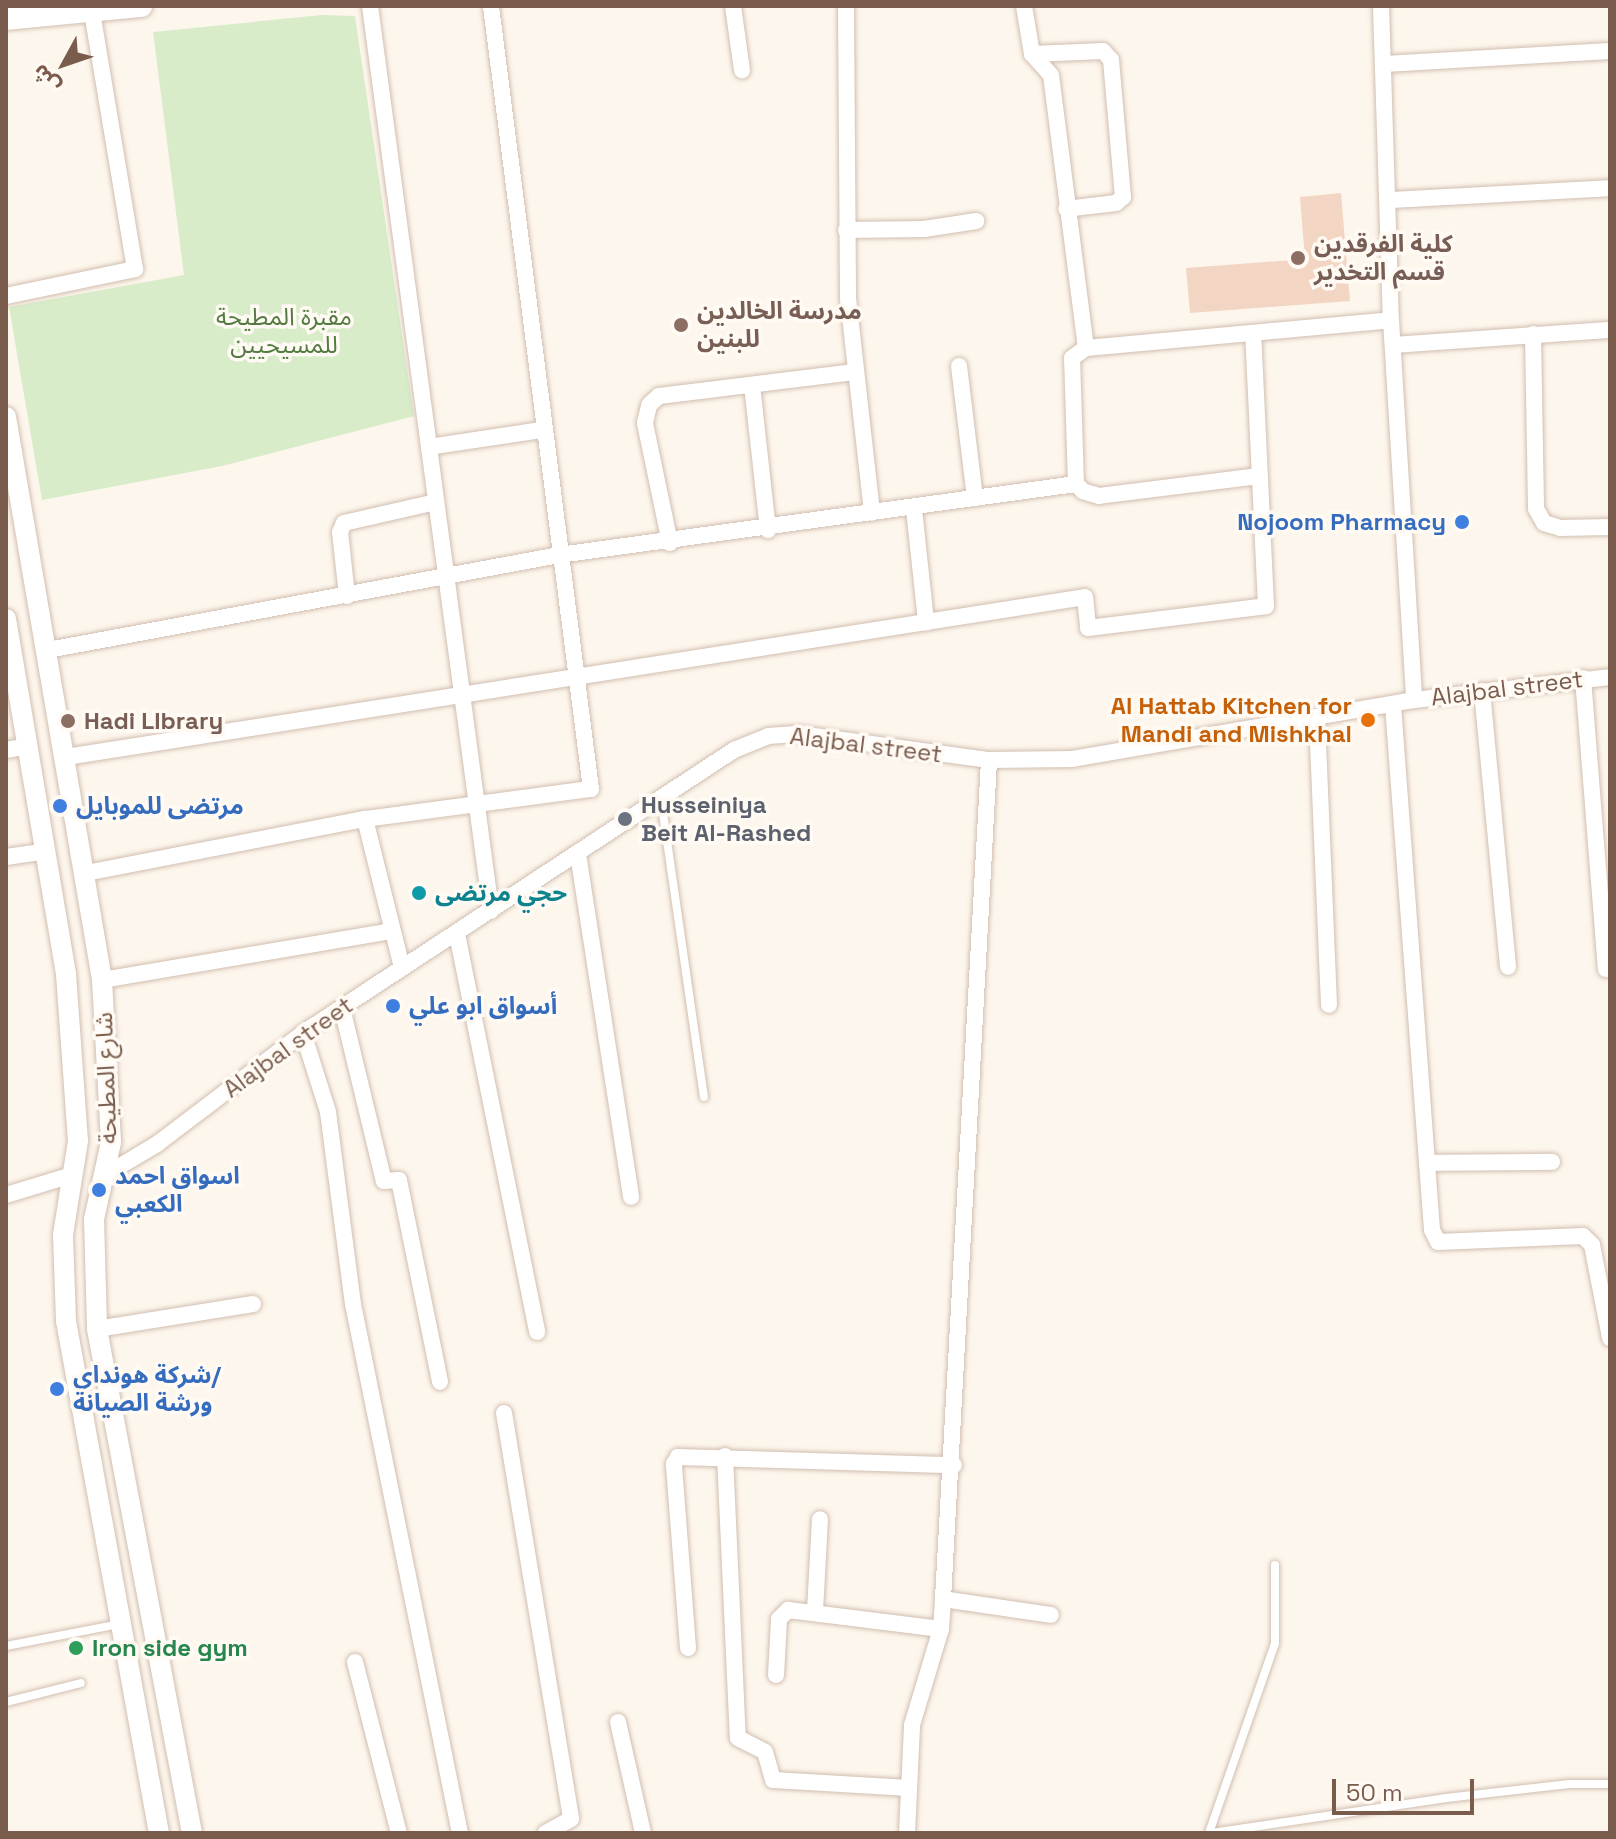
<!DOCTYPE html>
<meta charset="utf-8">
<style>
body{margin:0}
#map{position:relative;width:1616px;height:1839px;overflow:hidden;background:#fdf6ec;font-family:"Space Grotesk","Noto Sans Arabic",sans-serif}
div>[style]{position:absolute}
.green>*{inset:0;background:#d8ecc9}
.building>*{inset:0;background:#f3d5c3}
.roads{filter:drop-shadow(0 0 2px #d1beb0) drop-shadow(0 0 2px #d1beb0)}
.service>*{height:8px;margin:-4px;padding:0 4px;transform-origin:4px;border-radius:4px;background:#fff}
.minor>*{height:16px;margin:-8px;padding:0 8px;transform-origin:8px;border-radius:8px;background:#fff}
.tertiary>*{height:20px;margin:-10px;padding:0 10px;transform-origin:10px;border-radius:10px;background:#fff}
.secondary>*{height:22px;margin:-11px;padding:0 11px;transform-origin:11px;border-radius:11px;background:#fff}
.dots>*{width:22px;height:22px;translate:-50% -50%;box-sizing:border-box;border:4px solid #fffaf3;border-radius:50%}
span{translate:-50% -50%;white-space:nowrap;text-align:center;line-height:1.15;-webkit-text-stroke:7px #fffaf3;paint-order:stroke}
.education-label{font-size:24px;color:#785e54;font-weight:700}
.left{translate:0 -50%;text-align:left}
.park-label{font-size:24px;color:#537a41}
.shop-label{font-size:24px;color:#366cbe;font-weight:700}
.right{translate:-100% -50%;text-align:right}
.street-label{font-size:24px;color:#7a5c4d}
.food-label{font-size:24px;color:#c56008;font-weight:700}
.worship-label{font-size:24px;color:#5b616d;font-weight:700}
.culture-label{font-size:24px;color:#0d838f;font-weight:700}
.leisure-label{font-size:24px;color:#27864d;font-weight:700}
.frame{position:absolute;inset:0;border:8px solid #7a5c4d;pointer-events:none}
.north{position:absolute;left:24px;top:24px;width:80px;height:80px;-webkit-text-stroke:6px #fffaf3;paint-order:stroke;rotate:230deg;font-size:22px;font-weight:700;line-height:32px;text-align:center;color:#7a5c4d}
.north::after{content:'';display:block;margin:auto;width:28px;height:36px;background:#7a5c4d;clip-path:polygon(50% 0,100% 100%,50% 72%,0 100%)}
.scale{position:absolute;left:1332px;top:1779px;width:142px;height:36px;box-sizing:border-box;border:4px solid #7a5c4d;border-top:0;padding-left:10px;font-size:24px;line-height:28px;white-space:nowrap;color:#7a5c4d;-webkit-text-stroke:6px #fffaf3;paint-order:stroke}
</style>
<div id="map">
<div class="green">
<i style="clip-path:polygon(322px 15px,355px 16px,414px 416px,222px 466px,42px 500px,9px 307px,184px 275px,153px 32px)"></i>
</div>
<div class="building">
<i style="clip-path:polygon(1341px 193px,1350px 301px,1190px 313px,1186px 268px,1305px 259px,1300px 197px)"></i>
</div>
<div class="roads">
<div class="service">
<i style="left:661px;top:799px;width:301px;rotate:81.8deg"></i>
<i style="left:6px;top:1646px;width:115px;rotate:-11deg"></i>
<i style="left:6px;top:1702px;width:77px;rotate:-14.2deg"></i>
<i style="left:1209px;top:1833px;width:201px;rotate:-70.8deg"></i>
<i style="left:1275px;top:1643px;width:78px;rotate:-90deg"></i>
<i style="left:1212px;top:1833px;width:237px;rotate:-8.5deg"></i>
<i style="left:1446px;top:1798px;width:124px;rotate:-6.5deg"></i>
<i style="left:1569px;top:1784px;width:41px"></i>
</div>
<div class="minor">
<i style="left:370px;top:6px;width:913px;rotate:82.38deg"></i>
<i style="left:733px;top:6px;width:65px;rotate:82deg"></i>
<i style="left:846px;top:6px;width:292px;rotate:89.6deg"></i>
<i style="left:848px;top:298px;width:216px;rotate:83.6deg"></i>
<i style="left:1024px;top:6px;width:49px;rotate:80.5deg"></i>
<i style="left:1032px;top:54px;width:28px;rotate:48deg"></i>
<i style="left:1051px;top:75px;width:275px;rotate:82.7deg"></i>
<i style="left:1381px;top:6px;width:314px;rotate:88.2deg"></i>
<i style="left:1391px;top:320px;width:381px;rotate:86.5deg"></i>
<i style="left:1032px;top:54px;width:71px;rotate:-2.4deg"></i>
<i style="left:1103px;top:51px;width:12px;rotate:48deg"></i>
<i style="left:1111px;top:60px;width:138px;rotate:85deg"></i>
<i style="left:1123px;top:197px;width:9px;rotate:139deg"></i>
<i style="left:1116px;top:203px;width:50px;rotate:173.2deg"></i>
<i style="left:1384px;top:64px;width:226px;rotate:-3.3deg"></i>
<i style="left:1390px;top:200px;width:220px;rotate:-3.1deg"></i>
<i style="left:846px;top:230px;width:78px;rotate:-0.7deg"></i>
<i style="left:924px;top:229px;width:53px;rotate:-8.7deg"></i>
<i style="left:6px;top:296px;width:132px;rotate:-11.8deg"></i>
<i style="left:135px;top:269px;width:261px;rotate:-99.5deg"></i>
<i style="left:1533px;top:334px;width:175px;rotate:89deg"></i>
<i style="left:1536px;top:509px;width:16px;rotate:60deg"></i>
<i style="left:1544px;top:523px;width:17px;rotate:17deg"></i>
<i style="left:1560px;top:528px;width:50px;rotate:-1.1deg"></i>
<i style="left:1394px;top:345px;width:217px;rotate:-4deg"></i>
<i style="left:959px;top:366px;width:133px;rotate:83.1deg"></i>
<i style="left:752px;top:385px;width:146px;rotate:83.7deg"></i>
<i style="left:429px;top:447px;width:114px;rotate:-8.6deg"></i>
<i style="left:1259px;top:476px;width:161px;rotate:172.9deg"></i>
<i style="left:1099px;top:496px;width:17px;rotate:-163deg"></i>
<i style="left:1083px;top:491px;width:10px;rotate:-135deg"></i>
<i style="left:1076px;top:484px;width:126px;rotate:-91.8deg"></i>
<i style="left:1072px;top:358px;width:17px;rotate:-36deg"></i>
<i style="left:1086px;top:348px;width:306px;rotate:-5.2deg"></i>
<i style="left:914px;top:509px;width:114px;rotate:83.9deg"></i>
<i style="left:670px;top:543px;width:123px;rotate:-101.8deg"></i>
<i style="left:645px;top:423px;width:18px;rotate:-77deg"></i>
<i style="left:649px;top:405px;width:13px;rotate:-42deg"></i>
<i style="left:659px;top:396px;width:197px;rotate:-7deg"></i>
<i style="left:347px;top:596px;width:64px;rotate:-96.2deg"></i>
<i style="left:340px;top:532px;width:10px;rotate:-66deg"></i>
<i style="left:344px;top:523px;width:94px;rotate:-12.9deg"></i>
<i style="left:48px;top:650px;width:520px;rotate:-10.53deg"></i>
<i style="left:559px;top:555px;width:522px;rotate:-7.82deg"></i>
<i style="left:1583px;top:678px;width:292px;rotate:85.5deg"></i>
<i style="left:1482px;top:691px;width:277px;rotate:84.6deg"></i>
<i style="left:1393px;top:705px;width:526px;rotate:85.75deg"></i>
<i style="left:1432px;top:1230px;width:13px;rotate:63deg"></i>
<i style="left:1438px;top:1242px;width:145px;rotate:-2.4deg"></i>
<i style="left:1583px;top:1236px;width:13px;rotate:45deg"></i>
<i style="left:1592px;top:1245px;width:95px;rotate:79deg"></i>
<i style="left:1317px;top:719px;width:286px;rotate:87.6deg"></i>
<i style="left:6px;top:750px;width:23px;rotate:-10deg"></i>
<i style="left:66px;top:757px;width:1031px;rotate:-8.92deg"></i>
<i style="left:1085px;top:597px;width:31px;rotate:84deg"></i>
<i style="left:1088px;top:628px;width:179px;rotate:-7deg"></i>
<i style="left:1266px;top:606px;width:271px;rotate:-92.7deg"></i>
<i style="left:365px;top:819px;width:153px;rotate:76deg"></i>
<i style="left:578px;top:854px;width:347px;rotate:81.2deg"></i>
<i style="left:6px;top:857px;width:41px;rotate:-8.3deg"></i>
<i style="left:86px;top:873px;width:284px;rotate:-11deg"></i>
<i style="left:365px;top:819px;width:228px;rotate:-7.6deg"></i>
<i style="left:591px;top:789px;width:789px;rotate:-97.28deg"></i>
<i style="left:457px;top:934px;width:406px;rotate:78.6deg"></i>
<i style="left:102px;top:980px;width:294px;rotate:-9.6deg"></i>
<i style="left:342px;top:1008px;width:178px;rotate:76.4deg"></i>
<i style="left:384px;top:1181px;width:15px;rotate:-4deg"></i>
<i style="left:399px;top:1180px;width:206px;rotate:78.5deg"></i>
<i style="left:303px;top:1033px;width:83px;rotate:72.4deg"></i>
<i style="left:328px;top:1112px;width:194px;rotate:82.6deg"></i>
<i style="left:353px;top:1304px;width:540px;rotate:78.57deg"></i>
<i style="left:1427px;top:1163px;width:125px;rotate:-0.5deg"></i>
<i style="left:105px;top:1175px;width:61px;rotate:-30.8deg"></i>
<i style="left:157px;top:1144px;width:183px;rotate:-37.2deg"></i>
<i style="left:303px;top:1033px;width:516px;rotate:-33.29deg"></i>
<i style="left:734px;top:750px;width:37px;rotate:-22deg"></i>
<i style="left:768px;top:736px;width:31px;rotate:-4deg"></i>
<i style="left:799px;top:734px;width:192px;rotate:7.8deg"></i>
<i style="left:989px;top:760px;width:83px;rotate:-0.7deg"></i>
<i style="left:1072px;top:759px;width:347px;rotate:-9.8deg"></i>
<i style="left:1414px;top:700px;width:197px;rotate:-6.7deg"></i>
<i style="left:6px;top:1195px;width:69px;rotate:-16.9deg"></i>
<i style="left:97px;top:1329px;width:158px;rotate:-9.1deg"></i>
<i style="left:504px;top:1413px;width:411px;rotate:80.6deg"></i>
<i style="left:571px;top:1819px;width:29px;rotate:151deg"></i>
<i style="left:725px;top:1456px;width:282px;rotate:87.4deg"></i>
<i style="left:738px;top:1738px;width:30px;rotate:27deg"></i>
<i style="left:765px;top:1752px;width:29px;rotate:74deg"></i>
<i style="left:773px;top:1780px;width:136px;rotate:3.4deg"></i>
<i style="left:943px;top:1599px;width:109px;rotate:8.4deg"></i>
<i style="left:815px;top:1611px;width:92px;rotate:-86.9deg"></i>
<i style="left:688px;top:1648px;width:185px;rotate:-94.4deg"></i>
<i style="left:674px;top:1464px;width:8px;rotate:-60deg"></i>
<i style="left:678px;top:1457px;width:276px;rotate:1.7deg"></i>
<i style="left:355px;top:1662px;width:177px;rotate:75.6deg"></i>
<i style="left:776px;top:1675px;width:56px;rotate:-86.9deg"></i>
<i style="left:779px;top:1619px;width:13px;rotate:-45deg"></i>
<i style="left:788px;top:1610px;width:154px;rotate:7.1deg"></i>
<i style="left:618px;top:1722px;width:114px;rotate:77.3deg"></i>
<i style="left:907px;top:1833px;width:108px;rotate:-87.3deg"></i>
<i style="left:912px;top:1725px;width:100px;rotate:-73.2deg"></i>
<i style="left:941px;top:1629px;width:30px;rotate:-86deg"></i>
<i style="left:943px;top:1599px;width:840px;rotate:-86.86deg"></i>
</div>
<div class="tertiary">
<i style="left:6px;top:417px;width:571px;rotate:80.32deg"></i>
<i style="left:102px;top:980px;width:162px;rotate:86.8deg"></i>
<i style="left:111px;top:1142px;width:79px;rotate:102.4deg"></i>
<i style="left:94px;top:1219px;width:110px;rotate:88.4deg"></i>
<i style="left:97px;top:1329px;width:513px;rotate:79.33deg"></i>
<i style="left:6px;top:619px;width:360px;rotate:80.4deg"></i>
<i style="left:66px;top:974px;width:167px;rotate:85.9deg"></i>
<i style="left:78px;top:1141px;width:95px;rotate:99.1deg"></i>
<i style="left:63px;top:1235px;width:86px;rotate:88deg"></i>
<i style="left:66px;top:1321px;width:520px;rotate:79.71deg"></i>
</div>
<div class="secondary">
<i style="left:6px;top:19px;width:136px;rotate:-5.5deg"></i>
</div>
</div>
<div class="dots">
<i style="left:1298px;top:258px;background:#8d6e63"></i>
<i style="left:681px;top:325px;background:#8d6e63"></i>
<i style="left:1462px;top:522px;background:#3f7fe0"></i>
<i style="left:1368px;top:720px;background:#e8710a"></i>
<i style="left:68px;top:721px;background:#8d6e63"></i>
<i style="left:60px;top:806px;background:#3f7fe0"></i>
<i style="left:625px;top:819px;background:#6b7280"></i>
<i style="left:419px;top:893px;background:#0f9aa8"></i>
<i style="left:393px;top:1006px;background:#3f7fe0"></i>
<i style="left:99px;top:1190px;background:#3f7fe0"></i>
<i style="left:57px;top:1389px;background:#3f7fe0"></i>
<i style="left:76px;top:1648px;background:#2e9e5b"></i>
</div>
<div class="education-label">
<span class="left" style="left:1314px;top:258px">كلية الفرقدين<br>قسم التخدير</span>
<span class="left" style="left:697px;top:325px">مدرسة الخالدين<br>للبنين</span>
<span class="left" style="left:84px;top:721px">Hadi LIbrary</span>
</div>
<div class="park-label">
<span style="left:284px;top:331px">مقبرة المطيحة<br>للمسيحيين</span>
</div>
<div class="shop-label">
<span class="right" style="left:1446px;top:522px">Nojoom Pharmacy</span>
<span class="left" style="left:76px;top:806px">مرتضى للموبايل</span>
<span class="left" style="left:409px;top:1006px">أسواق ابو علي</span>
<span class="left" style="left:115px;top:1190px">اسواق احمد<br>الكعبي</span>
<span class="left" style="left:73px;top:1389px">شركة هونداي/<br>ورشة الصيانة</span>
</div>
<div class="street-label">
<span style="left:1507px;top:688px;rotate:-7deg">Alajbal street</span>
<span style="left:866px;top:745px;rotate:7deg">Alajbal street</span>
<span style="left:288px;top:1047px;rotate:-36deg">Alajbal street</span>
<span style="left:106px;top:1078px;rotate:-92deg">شارع المطيحة</span>
</div>
<div class="food-label">
<span class="right" style="left:1352px;top:720px">Al Hattab Kitchen for<br>Mandi and Mishkhal</span>
</div>
<div class="worship-label">
<span class="left" style="left:641px;top:819px">Husseiniya<br>Beit Al-Rashed</span>
</div>
<div class="culture-label">
<span class="left" style="left:435px;top:893px">حجي مرتضى</span>
</div>
<div class="leisure-label">
<span class="left" style="left:92px;top:1648px">Iron side gym</span>
</div>
<div class="frame"></div>
<div class="north">ش</div>
<div class="scale">50 m</div>
</div>
